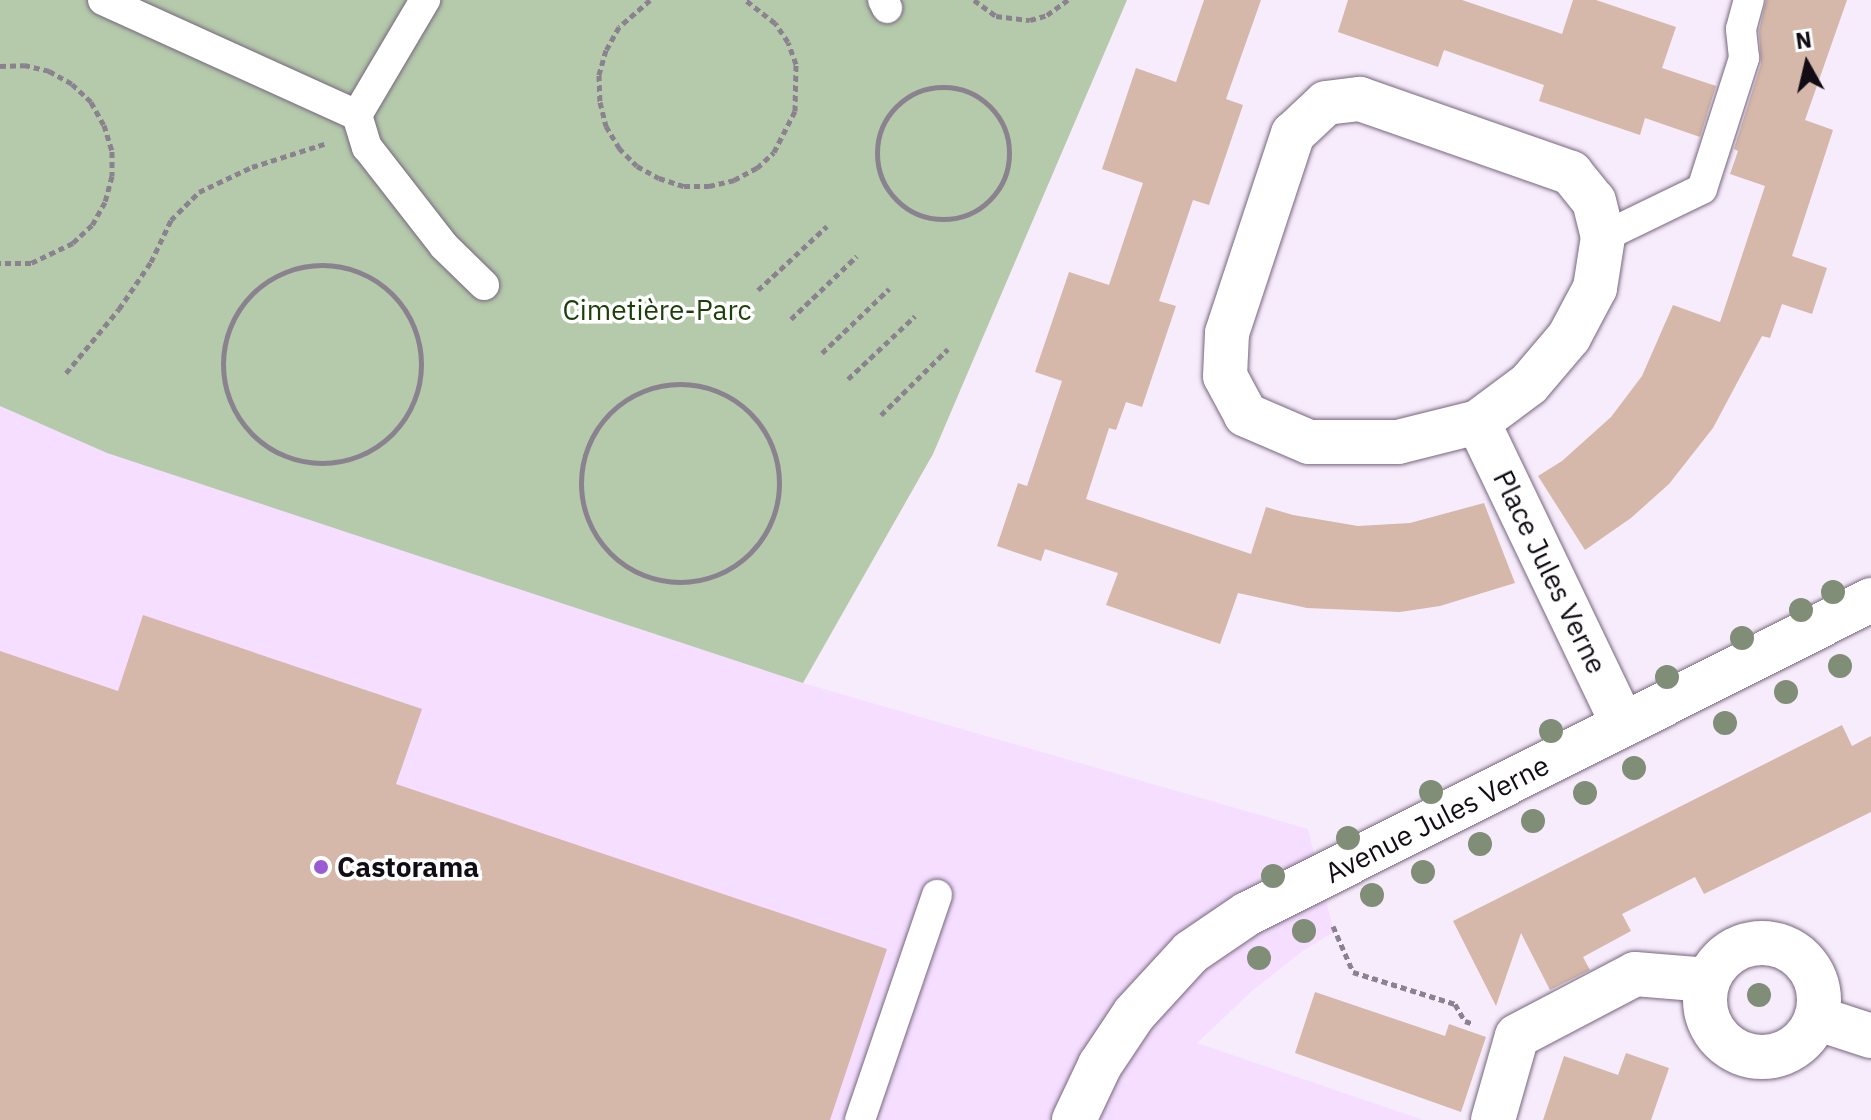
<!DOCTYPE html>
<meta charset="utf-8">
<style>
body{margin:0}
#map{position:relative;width:1871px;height:1120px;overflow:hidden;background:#f7ecfc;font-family:"IBM Plex Sans",sans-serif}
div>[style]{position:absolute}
.built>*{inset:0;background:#f5deff}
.green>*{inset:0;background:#b4caab}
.building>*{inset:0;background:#d5b8a9}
.path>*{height:5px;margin-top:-2.5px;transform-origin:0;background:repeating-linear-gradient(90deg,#8b828f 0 6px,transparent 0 10px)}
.path>.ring{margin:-2.5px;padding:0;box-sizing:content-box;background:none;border:5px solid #8b828f;border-radius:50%}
.roads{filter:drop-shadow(0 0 2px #77677e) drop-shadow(0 0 2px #77677e)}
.lane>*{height:30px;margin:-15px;padding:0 15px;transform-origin:15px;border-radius:15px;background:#fff}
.street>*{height:44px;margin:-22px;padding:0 22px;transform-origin:22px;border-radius:22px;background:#fff}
.street>.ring{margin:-22px;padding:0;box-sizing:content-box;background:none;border:44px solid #fff;border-radius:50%}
.trees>*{width:24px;height:24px;margin:-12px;border-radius:50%;background:#808d77}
.dots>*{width:22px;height:22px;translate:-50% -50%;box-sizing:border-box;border:4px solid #fff;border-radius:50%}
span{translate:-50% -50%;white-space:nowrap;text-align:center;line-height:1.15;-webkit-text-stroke:7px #fff;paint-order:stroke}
.park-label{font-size:28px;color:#1e3f0a}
.street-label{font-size:28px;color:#120c15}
.poi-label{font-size:28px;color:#120c15;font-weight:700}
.left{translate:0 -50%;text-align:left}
.north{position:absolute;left:1767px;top:24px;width:80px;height:80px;-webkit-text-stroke:6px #fff;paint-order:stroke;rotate:352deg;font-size:22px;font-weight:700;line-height:32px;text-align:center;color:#120c15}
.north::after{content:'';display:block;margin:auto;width:28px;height:36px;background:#120c15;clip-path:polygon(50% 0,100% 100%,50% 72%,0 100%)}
</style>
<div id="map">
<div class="built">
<i style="clip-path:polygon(0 406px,107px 453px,803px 683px,1308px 829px,1334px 932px,1304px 950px,1252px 991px,1197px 1043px,1423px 1120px,0 1120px)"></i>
</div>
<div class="green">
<i style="clip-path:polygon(0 0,1127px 0,933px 454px,803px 683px,107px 453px,0 406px)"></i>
</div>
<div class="building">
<i style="clip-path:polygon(1204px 0,1261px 0,1226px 99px,1243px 105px,1209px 205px,1193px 200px,1159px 301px,1176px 306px,1142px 407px,1126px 402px,1116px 430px,1109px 428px,1086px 499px,1251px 554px,1266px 507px,1293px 515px,1358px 526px,1410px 523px,1484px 503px,1515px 583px,1440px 606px,1400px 612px,1307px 608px,1238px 593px,1220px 644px,1106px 605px,1118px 573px,1045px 549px,1041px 561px,997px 546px,1018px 483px,1027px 486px,1062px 381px,1035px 372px,1069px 272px,1109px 285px,1143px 183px,1102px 169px,1136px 68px,1176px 82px)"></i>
<i style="clip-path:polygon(1348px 0,1462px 0,1562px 34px,1573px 0,1596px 0,1676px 27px,1662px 68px,1716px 86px,1700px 137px,1645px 118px,1640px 135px,1539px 101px,1544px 85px,1444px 50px,1438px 67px,1338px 32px)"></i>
<i style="clip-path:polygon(1766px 0,1847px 0,1805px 120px,1833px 130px,1792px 256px,1827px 268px,1812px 314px,1782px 304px,1770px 338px,1762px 336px,1713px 428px,1669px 484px,1631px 518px,1585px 550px,1538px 476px,1562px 461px,1611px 417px,1642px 376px,1673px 305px,1720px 322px,1765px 186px,1730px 174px,1738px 151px,1734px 149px,1761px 64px,1759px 31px)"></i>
<i style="clip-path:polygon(143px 615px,422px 709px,396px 784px,887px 949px,830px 1120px,0 1120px,0 651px,118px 691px)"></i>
<i style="clip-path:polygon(1842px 725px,1852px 746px,1871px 736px,1871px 812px,1704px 894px,1695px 877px,1622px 914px,1631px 931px,1583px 957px,1590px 970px,1550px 990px,1521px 933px,1496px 1006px,1453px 921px)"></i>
<i style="clip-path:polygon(1315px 992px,1445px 1036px,1449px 1024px,1486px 1037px,1461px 1112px,1295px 1053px)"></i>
<i style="clip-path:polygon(1626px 1053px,1669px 1068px,1651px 1120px,1543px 1120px,1564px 1056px,1618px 1075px)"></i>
</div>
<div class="path">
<i style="left:650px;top:0;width:41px;rotate:138.9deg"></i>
<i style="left:619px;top:27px;width:26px;rotate:119deg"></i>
<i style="left:606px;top:50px;width:26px;rotate:106deg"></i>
<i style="left:599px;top:75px;width:27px;rotate:88deg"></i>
<i style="left:600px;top:102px;width:25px;rotate:76deg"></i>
<i style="left:606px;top:126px;width:26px;rotate:59deg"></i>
<i style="left:619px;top:148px;width:25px;rotate:45deg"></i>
<i style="left:637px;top:166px;width:25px;rotate:29deg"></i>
<i style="left:659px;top:178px;width:26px;rotate:18deg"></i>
<i style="left:684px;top:186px;width:25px"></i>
<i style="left:709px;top:186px;width:26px;rotate:-13deg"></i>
<i style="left:734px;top:180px;width:26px;rotate:-28deg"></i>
<i style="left:757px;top:168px;width:23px;rotate:-43deg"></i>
<i style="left:774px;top:152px;width:46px;rotate:-62.9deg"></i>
<i style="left:795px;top:111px;width:47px;rotate:-88.8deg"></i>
<i style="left:796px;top:64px;width:23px;rotate:-110deg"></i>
<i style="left:788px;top:42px;width:23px;rotate:-124deg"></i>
<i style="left:775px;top:23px;width:37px;rotate:-142deg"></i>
<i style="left:974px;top:0;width:27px;rotate:36deg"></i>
<i style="left:996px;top:16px;width:34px;rotate:7deg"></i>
<i style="left:1030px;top:20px;width:18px;rotate:-16deg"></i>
<i style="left:1047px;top:15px;width:26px;rotate:-36deg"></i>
<i style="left:0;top:66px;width:24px;rotate:-2deg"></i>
<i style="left:24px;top:65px;width:26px;rotate:13deg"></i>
<i style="left:49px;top:71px;width:26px;rotate:29deg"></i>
<i style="left:72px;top:84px;width:26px;rotate:43deg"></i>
<i style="left:91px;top:102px;width:26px;rotate:61deg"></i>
<i style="left:104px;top:125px;width:27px;rotate:73deg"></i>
<i style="left:112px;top:151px;width:25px;rotate:90deg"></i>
<i style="left:112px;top:176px;width:27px;rotate:105deg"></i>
<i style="left:105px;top:202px;width:26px;rotate:119deg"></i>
<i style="left:92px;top:225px;width:26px;rotate:137deg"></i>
<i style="left:73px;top:243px;width:47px;rotate:154.5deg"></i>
<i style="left:31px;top:263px;width:31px;rotate:180deg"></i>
<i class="ring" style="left:877px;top:87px;width:127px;height:127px"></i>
<i class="ring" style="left:223px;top:265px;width:193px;height:193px"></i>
<i style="left:758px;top:290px;width:94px;rotate:-42.8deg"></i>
<i style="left:791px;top:319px;width:91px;rotate:-43.7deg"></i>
<i style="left:822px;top:353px;width:93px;rotate:-43.7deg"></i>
<i style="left:66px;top:373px;width:83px;rotate:-50.4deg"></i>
<i style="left:119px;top:309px;width:57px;rotate:-55.8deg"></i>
<i style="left:151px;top:262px;width:47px;rotate:-64.5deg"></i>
<i style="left:171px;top:220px;width:40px;rotate:-45deg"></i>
<i style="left:199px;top:192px;width:59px;rotate:-25.3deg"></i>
<i style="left:252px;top:167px;width:76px;rotate:-17.7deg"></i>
<i style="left:848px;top:379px;width:92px;rotate:-43.2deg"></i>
<i class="ring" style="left:581px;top:384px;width:193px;height:193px"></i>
<i style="left:881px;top:415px;width:94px;rotate:-44.6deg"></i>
<i style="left:1333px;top:926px;width:50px;rotate:66.5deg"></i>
<i style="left:1353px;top:972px;width:107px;rotate:17.4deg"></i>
<i style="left:1455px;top:1004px;width:20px;rotate:60deg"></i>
<i style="left:1465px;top:1021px;width:9px;rotate:18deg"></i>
</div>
<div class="roads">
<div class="lane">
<i style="left:103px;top:0;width:279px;rotate:24.4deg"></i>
<i style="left:357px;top:115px;width:134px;rotate:-59.4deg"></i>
<i style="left:883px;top:0;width:9px;rotate:63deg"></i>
<i style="left:357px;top:115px;width:34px;rotate:73deg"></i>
<i style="left:367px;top:147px;width:125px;rotate:52.1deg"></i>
<i style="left:444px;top:246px;width:56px;rotate:44.3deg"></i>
<i style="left:1603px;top:237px;width:110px;rotate:-25.9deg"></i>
<i style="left:1702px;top:189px;width:138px;rotate:-72.2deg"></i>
<i style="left:1744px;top:58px;width:29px;rotate:-96deg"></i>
<i style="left:1741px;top:29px;width:30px;rotate:-75deg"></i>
<i style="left:860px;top:1120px;width:238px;rotate:-71.1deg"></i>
</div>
<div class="street">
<i style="left:1360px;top:99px;width:224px;rotate:19.3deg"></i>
<i style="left:1571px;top:173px;width:36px;rotate:51deg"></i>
<i style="left:1594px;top:201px;width:37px;rotate:76deg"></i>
<i style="left:1603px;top:237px;width:52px;rotate:98.9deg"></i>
<i style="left:1595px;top:288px;width:55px;rotate:118deg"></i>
<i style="left:1569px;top:337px;width:62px;rotate:130.4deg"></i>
<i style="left:1529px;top:384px;width:64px;rotate:143.3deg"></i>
<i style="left:1478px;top:422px;width:82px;rotate:166deg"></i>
<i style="left:1398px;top:442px;width:89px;rotate:180deg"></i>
<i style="left:1309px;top:442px;width:69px;rotate:-156.8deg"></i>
<i style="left:1246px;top:415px;width:44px;rotate:-118.3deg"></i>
<i style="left:1225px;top:376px;width:43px;rotate:-87.3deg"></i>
<i style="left:1227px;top:333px;width:210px;rotate:-71.7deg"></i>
<i style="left:1293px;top:134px;width:45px;rotate:-43.2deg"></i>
<i style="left:1326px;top:103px;width:34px;rotate:-7deg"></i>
<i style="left:1478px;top:422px;width:334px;rotate:64.4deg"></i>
<i class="ring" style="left:1705px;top:943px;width:70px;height:70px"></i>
<i style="left:1816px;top:1018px;width:58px;rotate:18.1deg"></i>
<i style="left:1074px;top:1120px;width:61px;rotate:-64.7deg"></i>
<i style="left:1100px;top:1065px;width:61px;rotate:-56.3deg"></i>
<i style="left:1134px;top:1014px;width:84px;rotate:-47.4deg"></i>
<i style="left:1191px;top:952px;width:68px;rotate:-34.2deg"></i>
<i style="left:1247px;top:914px;width:699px;rotate:-26.71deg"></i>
<i style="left:1493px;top:1120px;width:87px;rotate:-74.1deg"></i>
<i style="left:1517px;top:1036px;width:133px;rotate:-27.7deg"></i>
<i style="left:1635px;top:974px;width:73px;rotate:4.7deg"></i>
</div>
</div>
<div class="trees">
<i style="left:1833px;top:592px"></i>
<i style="left:1801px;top:610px"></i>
<i style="left:1742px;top:638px"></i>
<i style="left:1840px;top:666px"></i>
<i style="left:1667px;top:677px"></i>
<i style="left:1786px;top:692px"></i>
<i style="left:1725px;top:723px"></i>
<i style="left:1551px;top:731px"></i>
<i style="left:1634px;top:768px"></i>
<i style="left:1431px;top:792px"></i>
<i style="left:1585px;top:793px"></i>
<i style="left:1533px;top:821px"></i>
<i style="left:1348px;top:838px"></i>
<i style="left:1480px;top:844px"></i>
<i style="left:1423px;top:872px"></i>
<i style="left:1273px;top:876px"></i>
<i style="left:1372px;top:895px"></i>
<i style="left:1304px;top:931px"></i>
<i style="left:1259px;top:958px"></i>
<i style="left:1759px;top:995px"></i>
</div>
<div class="dots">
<i style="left:321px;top:867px;background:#995cd3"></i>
</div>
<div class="park-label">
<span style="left:657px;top:310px">Cimetière-Parc</span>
</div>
<div class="street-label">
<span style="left:1550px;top:572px;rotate:64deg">Place Jules Verne</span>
<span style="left:1437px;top:819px;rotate:-27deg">Avenue Jules Verne</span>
</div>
<div class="poi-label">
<span class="left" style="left:337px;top:867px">Castorama</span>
</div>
<div class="north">N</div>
</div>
